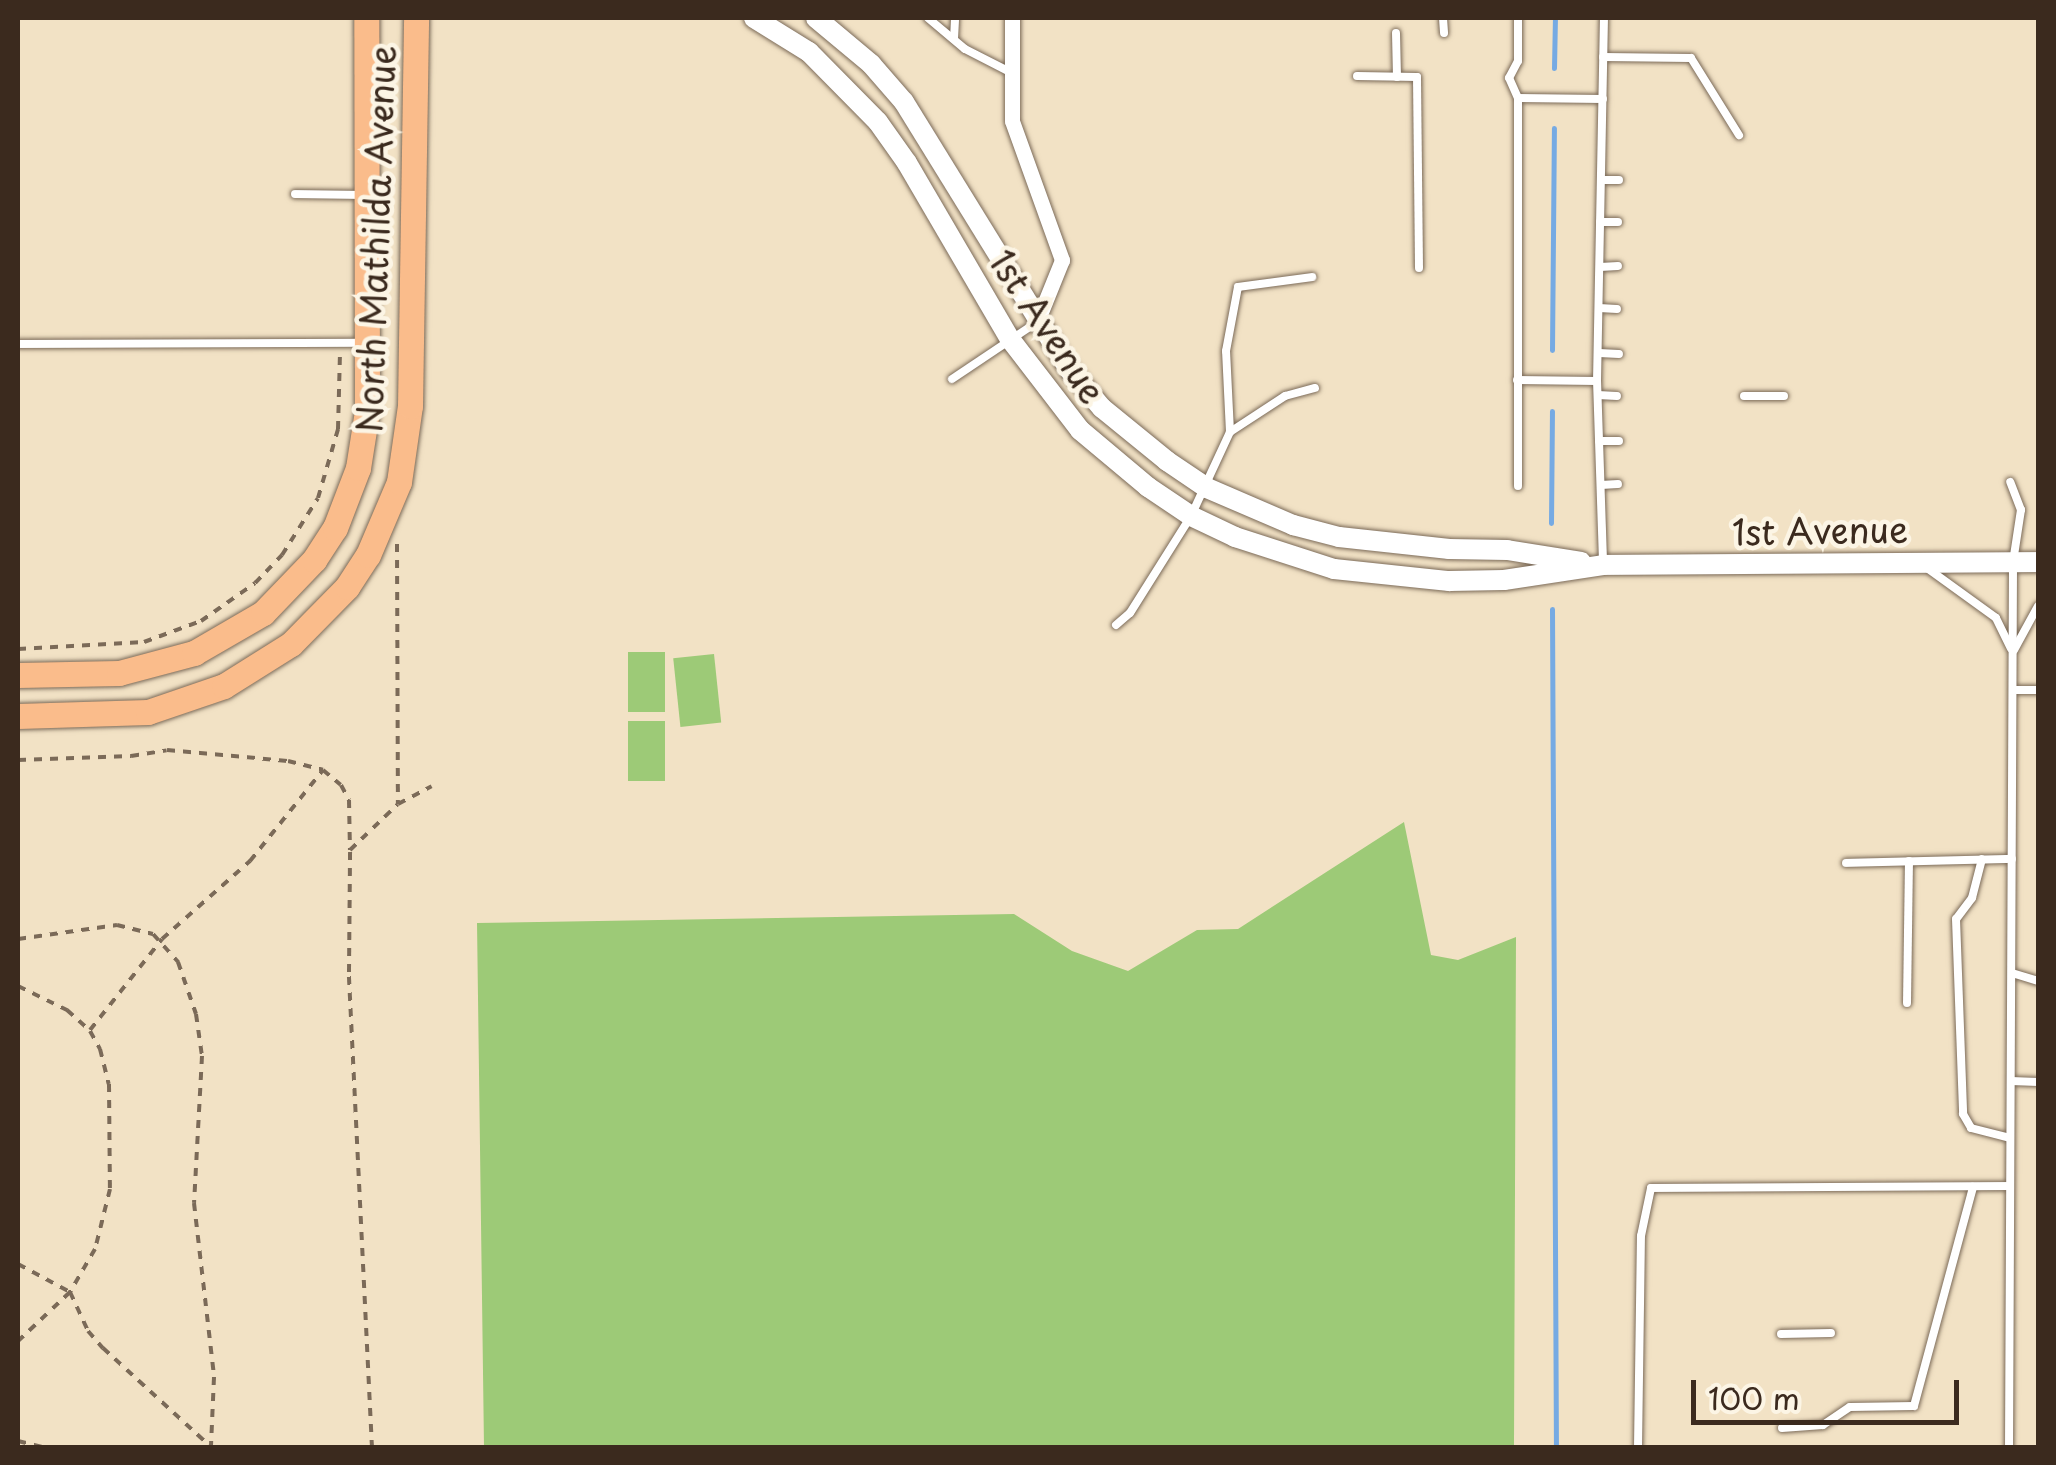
<!DOCTYPE html>
<style>
body{margin:0}
#map{position:relative;width:2056px;height:1465px;overflow:hidden;background:#f2e2c5;font-family:"Playpen Sans",sans-serif}
div>[style]{position:absolute}
.green>*{inset:0;background:#9dca77;transform-origin:0 0}
.stream>*{height:5px;margin:-2.5px;padding:0 2.5px;transform-origin:2.5px;border-radius:2.5px;background:#76aae3}
.path>*{height:4px;margin-top:-2px;transform-origin:0;background:repeating-linear-gradient(90deg,#7b6a58 0 8px,transparent 0 16px)}
.roads{filter:drop-shadow(0 0 2px #7b6a58) drop-shadow(0 0 2px #7b6a58)}
.service>*{height:8px;margin:-4px;padding:0 4px;transform-origin:4px;border-radius:4px;background:#fff}
.minor>*{height:15px;margin:-7.5px;padding:0 7.5px;transform-origin:7.5px;border-radius:7.5px;background:#fff}
.tertiary>*{height:20px;margin:-10px;padding:0 10px;transform-origin:10px;border-radius:10px;background:#fff}
.primary>*{height:25px;margin:-12.5px;padding:0 12.5px;transform-origin:12.5px;border-radius:12.5px;background:#fabc8b}
span{translate:-50% -50%;white-space:nowrap;text-align:center;line-height:1.15;-webkit-text-stroke:9px #fcf5e5;paint-order:stroke}
.street-label{font-size:35px;color:#3b2a1e}
.frame{position:absolute;inset:0;border:20px solid #3b2a1e;pointer-events:none}
.scale{position:absolute;left:1691px;top:1380px;width:268px;height:45px;box-sizing:border-box;border:5px solid #3b2a1e;border-top:0;padding-left:12px;font-size:30px;line-height:35px;white-space:nowrap;color:#3b2a1e;-webkit-text-stroke:8px #fcf5e5;paint-order:stroke}
</style>
<div id="map">
<div class="green">
<i style="left:628px;top:652px;width:37px;height:60px"></i>
<i style="left:714px;top:654px;width:69px;height:41px;rotate:84deg"></i>
<i style="left:628px;top:721px;width:37px;height:60px"></i>
<i style="clip-path:polygon(1404px 822px,1431px 955px,1458px 960px,1516px 937px,1514px 1447px,484px 1447px,477px 923px,1014px 914px,1072px 951px,1128px 971px,1197px 930px,1238px 929px)"></i>
</div>
<div class="stream">
<i style="left:1554px;top:68px;width:50px;rotate:-88.9deg"></i>
<i style="left:1552px;top:350px;width:222px;rotate:-89.5deg"></i>
<i style="left:1551px;top:523px;width:112px;rotate:-89.5deg"></i>
<i style="left:1552px;top:609px;width:839px;rotate:89.73deg"></i>
</div>
<div class="path">
<i style="left:397px;top:544px;width:260px;rotate:89.8deg"></i>
<i style="left:18px;top:649px;width:126px;rotate:-3.2deg"></i>
<i style="left:144px;top:642px;width:61px;rotate:-20.2deg"></i>
<i style="left:201px;top:621px;width:66px;rotate:-35.1deg"></i>
<i style="left:255px;top:583px;width:39px;rotate:-46deg"></i>
<i style="left:282px;top:555px;width:67px;rotate:-57.7deg"></i>
<i style="left:318px;top:498px;width:72px;rotate:-73.8deg"></i>
<i style="left:338px;top:429px;width:76px;rotate:-88.5deg"></i>
<i style="left:18px;top:760px;width:113px;rotate:-2deg"></i>
<i style="left:131px;top:756px;width:36px;rotate:-9deg"></i>
<i style="left:167px;top:750px;width:121px;rotate:5.2deg"></i>
<i style="left:288px;top:761px;width:36px;rotate:14deg"></i>
<i style="left:323px;top:770px;width:23px;rotate:40deg"></i>
<i style="left:341px;top:785px;width:17px;rotate:62deg"></i>
<i style="left:349px;top:800px;width:50px;rotate:88.9deg"></i>
<i style="left:18px;top:939px;width:100px;rotate:-8deg"></i>
<i style="left:117px;top:925px;width:37px;rotate:14deg"></i>
<i style="left:153px;top:934px;width:38px;rotate:48deg"></i>
<i style="left:178px;top:962px;width:55px;rotate:70.9deg"></i>
<i style="left:196px;top:1014px;width:42px;rotate:81.9deg"></i>
<i style="left:202px;top:1056px;width:147px;rotate:93.1deg"></i>
<i style="left:194px;top:1203px;width:175px;rotate:83.4deg"></i>
<i style="left:214px;top:1377px;width:69px;rotate:92.5deg"></i>
<i style="left:211px;top:1446px;width:5px;rotate:158deg"></i>
<i style="left:18px;top:986px;width:55px;rotate:26.1deg"></i>
<i style="left:67px;top:1010px;width:31px;rotate:42deg"></i>
<i style="left:90px;top:1031px;width:21px;rotate:61deg"></i>
<i style="left:100px;top:1049px;width:36px;rotate:76deg"></i>
<i style="left:109px;top:1084px;width:105px;rotate:89.5deg"></i>
<i style="left:110px;top:1189px;width:62px;rotate:104deg"></i>
<i style="left:95px;top:1249px;width:50px;rotate:120.2deg"></i>
<i style="left:70px;top:1292px;width:71px;rotate:136.7deg"></i>
<i style="left:90px;top:1030px;width:116px;rotate:-51.6deg"></i>
<i style="left:162px;top:939px;width:118px;rotate:-41.6deg"></i>
<i style="left:250px;top:861px;width:117px;rotate:-51.3deg"></i>
<i style="left:18px;top:1264px;width:59px;rotate:28.3deg"></i>
<i style="left:70px;top:1292px;width:43px;rotate:65.2deg"></i>
<i style="left:88px;top:1331px;width:23px;rotate:49deg"></i>
<i style="left:103px;top:1348px;width:148px;rotate:42.5deg"></i>
<i style="left:18px;top:1441px;width:29px;rotate:14deg"></i>
<i style="left:372px;top:1448px;width:477px;rotate:-92.8deg"></i>
<i style="left:349px;top:972px;width:122px;rotate:-89.5deg"></i>
<i style="left:350px;top:850px;width:66px;rotate:-43.8deg"></i>
<i style="left:398px;top:804px;width:38px;rotate:-28deg"></i>
</div>
<div class="roads">
<div class="service">
<i style="left:928px;top:18px;width:48px;rotate:40deg"></i>
<i style="left:965px;top:49px;width:53px;rotate:27.1deg"></i>
<i style="left:1443px;top:18px;width:15px;rotate:86deg"></i>
<i style="left:1396px;top:33px;width:44px;rotate:88.7deg"></i>
<i style="left:954px;top:39px;width:21px;rotate:-87deg"></i>
<i style="left:1603px;top:57px;width:88px;rotate:0.7deg"></i>
<i style="left:1691px;top:58px;width:91px;rotate:58.1deg"></i>
<i style="left:1357px;top:76px;width:60px;rotate:1deg"></i>
<i style="left:1417px;top:77px;width:191px;rotate:89.4deg"></i>
<i style="left:1518px;top:98px;width:85px;rotate:0.7deg"></i>
<i style="left:1601px;top:180px;width:18px"></i>
<i style="left:295px;top:194px;width:66px;rotate:0.9deg"></i>
<i style="left:1600px;top:222px;width:18px"></i>
<i style="left:1600px;top:267px;width:18px;rotate:-3deg"></i>
<i style="left:1599px;top:308px;width:18px;rotate:3deg"></i>
<i style="left:18px;top:344px;width:347px;rotate:-0.2deg"></i>
<i style="left:1599px;top:353px;width:20px;rotate:3deg"></i>
<i style="left:952px;top:379px;width:102px;rotate:-33.8deg"></i>
<i style="left:1517px;top:380px;width:80px;rotate:0.7deg"></i>
<i style="left:1598px;top:395px;width:19px;rotate:3deg"></i>
<i style="left:1744px;top:396px;width:40px"></i>
<i style="left:1230px;top:432px;width:81px;rotate:-92.8deg"></i>
<i style="left:1226px;top:351px;width:65px;rotate:-79.4deg"></i>
<i style="left:1238px;top:287px;width:75px;rotate:-7.7deg"></i>
<i style="left:1599px;top:441px;width:20px"></i>
<i style="left:1601px;top:485px;width:17px;rotate:-3deg"></i>
<i style="left:1518px;top:486px;width:388px;rotate:-90deg"></i>
<i style="left:1518px;top:98px;width:22px;rotate:-114deg"></i>
<i style="left:1509px;top:78px;width:19px;rotate:-62deg"></i>
<i style="left:1518px;top:61px;width:43px;rotate:-90deg"></i>
<i style="left:1603px;top:561px;width:180px;rotate:-91.9deg"></i>
<i style="left:1597px;top:381px;width:363px;rotate:-88.9deg"></i>
<i style="left:1927px;top:568px;width:85px;rotate:35.9deg"></i>
<i style="left:1996px;top:618px;width:34px;rotate:64deg"></i>
<i style="left:1116px;top:625px;width:18px;rotate:-41deg"></i>
<i style="left:1130px;top:613px;width:115px;rotate:-57.8deg"></i>
<i style="left:1191px;top:516px;width:93px;rotate:-65.1deg"></i>
<i style="left:1230px;top:432px;width:66px;rotate:-33.2deg"></i>
<i style="left:1285px;top:396px;width:31px;rotate:-15deg"></i>
<i style="left:2014px;top:650px;width:50px;rotate:-61.4deg"></i>
<i style="left:2013px;top:690px;width:25px"></i>
<i style="left:1982px;top:859px;width:40px;rotate:104.4deg"></i>
<i style="left:1972px;top:898px;width:26px;rotate:127deg"></i>
<i style="left:1956px;top:919px;width:195px;rotate:87.9deg"></i>
<i style="left:1963px;top:1114px;width:16px;rotate:60deg"></i>
<i style="left:1971px;top:1128px;width:40px;rotate:14.4deg"></i>
<i style="left:1846px;top:863px;width:166px;rotate:-1.4deg"></i>
<i style="left:2012px;top:973px;width:27px;rotate:17deg"></i>
<i style="left:1907px;top:1003px;width:142px;rotate:-89.2deg"></i>
<i style="left:2011px;top:1081px;width:27px;rotate:2deg"></i>
<i style="left:1781px;top:1334px;width:50px;rotate:-1.1deg"></i>
<i style="left:1782px;top:1428px;width:41px;rotate:-4.2deg"></i>
<i style="left:1823px;top:1425px;width:32px;rotate:-34deg"></i>
<i style="left:1850px;top:1407px;width:64px;rotate:-0.9deg"></i>
<i style="left:1914px;top:1406px;width:227px;rotate:-74.9deg"></i>
<i style="left:1638px;top:1448px;width:212px;rotate:-89.2deg"></i>
<i style="left:1641px;top:1236px;width:49px;rotate:-78.2deg"></i>
<i style="left:1651px;top:1188px;width:358px;rotate:-0.3deg"></i>
<i style="left:2009px;top:1448px;width:886px;rotate:-89.74deg"></i>
<i style="left:2013px;top:562px;width:53px;rotate:-81.3deg"></i>
<i style="left:2021px;top:510px;width:30px;rotate:-111deg"></i>
</div>
<div class="minor">
<i style="left:1012px;top:18px;width:103px;rotate:90deg"></i>
<i style="left:1012px;top:121px;width:148px;rotate:70.2deg"></i>
<i style="left:1062px;top:260px;width:67px;rotate:112deg"></i>
</div>
<div class="tertiary">
<i style="left:754px;top:18px;width:65px;rotate:31.7deg"></i>
<i style="left:809px;top:52px;width:98px;rotate:45.4deg"></i>
<i style="left:878px;top:122px;width:50px;rotate:54.7deg"></i>
<i style="left:907px;top:163px;width:204px;rotate:59.7deg"></i>
<i style="left:1010px;top:339px;width:115px;rotate:52.4deg"></i>
<i style="left:1080px;top:430px;width:89px;rotate:40deg"></i>
<i style="left:1148px;top:487px;width:52px;rotate:34deg"></i>
<i style="left:1191px;top:516px;width:49px;rotate:25.5deg"></i>
<i style="left:1235px;top:537px;width:104px;rotate:17.9deg"></i>
<i style="left:1334px;top:569px;width:116px;rotate:6deg"></i>
<i style="left:1449px;top:581px;width:55px;rotate:-1deg"></i>
<i style="left:1504px;top:580px;width:100px;rotate:-8.6deg"></i>
<i style="left:1603px;top:565px;width:435px;rotate:-0.4deg"></i>
<i style="left:816px;top:18px;width:72px;rotate:39.9deg"></i>
<i style="left:871px;top:64px;width:50px;rotate:49deg"></i>
<i style="left:904px;top:102px;width:314px;rotate:58.3deg"></i>
<i style="left:1069px;top:369px;width:51px;rotate:49.8deg"></i>
<i style="left:1102px;top:408px;width:84px;rotate:39.2deg"></i>
<i style="left:1167px;top:461px;width:48px;rotate:34deg"></i>
<i style="left:1207px;top:488px;width:94px;rotate:23.3deg"></i>
<i style="left:1293px;top:525px;width:48px;rotate:14.6deg"></i>
<i style="left:1339px;top:537px;width:111px;rotate:6.2deg"></i>
<i style="left:1449px;top:549px;width:58px;rotate:1deg"></i>
<i style="left:1507px;top:550px;width:75px;rotate:9.2deg"></i>
</div>
<div class="primary">
<i style="left:18px;top:675px;width:101px;rotate:-1.1deg"></i>
<i style="left:119px;top:673px;width:78px;rotate:-14.9deg"></i>
<i style="left:194px;top:653px;width:80px;rotate:-30.1deg"></i>
<i style="left:263px;top:613px;width:74px;rotate:-46.1deg"></i>
<i style="left:314px;top:560px;width:38px;rotate:-57deg"></i>
<i style="left:335px;top:528px;width:64px;rotate:-69deg"></i>
<i style="left:358px;top:468px;width:58px;rotate:-81deg"></i>
<i style="left:367px;top:411px;width:393px;rotate:-90.1deg"></i>
<i style="left:18px;top:716px;width:130px;rotate:-1.8deg"></i>
<i style="left:148px;top:712px;width:80px;rotate:-18.9deg"></i>
<i style="left:224px;top:686px;width:79px;rotate:-32.1deg"></i>
<i style="left:291px;top:644px;width:80px;rotate:-45.5deg"></i>
<i style="left:347px;top:587px;width:38px;rotate:-57deg"></i>
<i style="left:368px;top:555px;width:79px;rotate:-67deg"></i>
<i style="left:399px;top:482px;width:77px;rotate:-81.8deg"></i>
<i style="left:410px;top:406px;width:388px;rotate:-89.1deg"></i>
</div>
</div>
<div class="street-label">
<span style="left:375px;top:239px;rotate:-88deg">North Mathilda Avenue</span>
<span style="left:1048px;top:326px;rotate:56deg">1st Avenue</span>
<span style="left:1820px;top:530px;rotate:-1deg">1st Avenue</span>
</div>
<div class="frame"></div>
<div class="scale">100 m</div>
</div>
